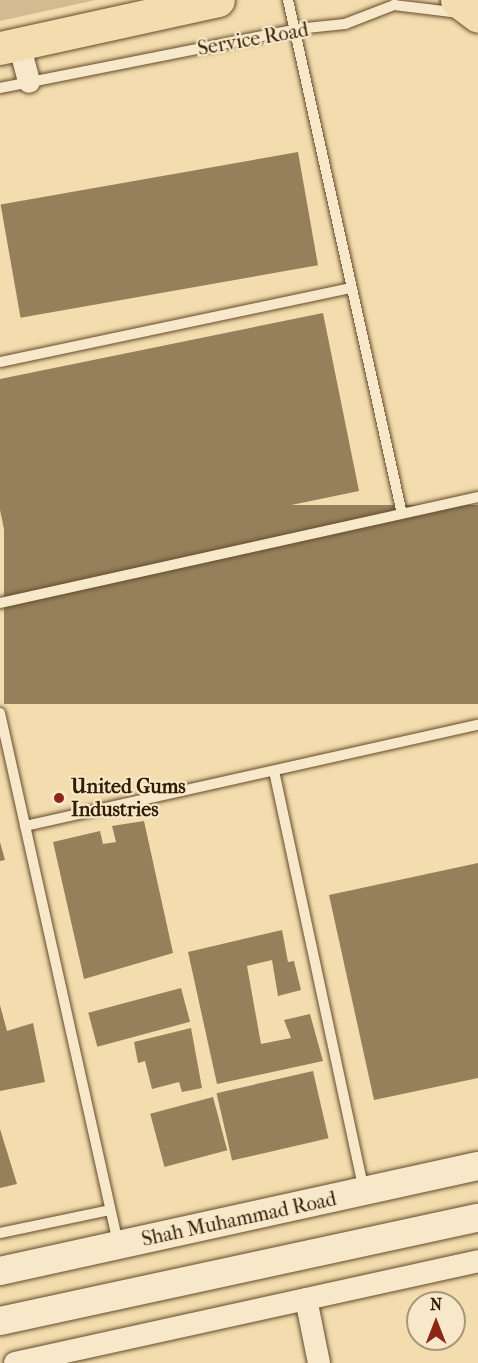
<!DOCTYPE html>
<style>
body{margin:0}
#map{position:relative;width:478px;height:1363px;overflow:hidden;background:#f3dcad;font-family:"IM FELL French Canon",serif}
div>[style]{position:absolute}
.green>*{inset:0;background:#d2bb90}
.building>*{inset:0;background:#96805b;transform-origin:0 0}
.roads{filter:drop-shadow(0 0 2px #624c2d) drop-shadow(0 0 2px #624c2d)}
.service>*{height:10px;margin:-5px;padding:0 5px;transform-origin:5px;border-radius:5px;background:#f7e8ca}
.minor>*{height:22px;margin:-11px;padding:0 11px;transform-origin:11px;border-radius:11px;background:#f7e8ca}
.tertiary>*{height:28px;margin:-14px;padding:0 14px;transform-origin:14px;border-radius:14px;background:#f7e8ca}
.primary>*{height:33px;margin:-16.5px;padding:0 16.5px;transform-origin:16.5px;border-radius:16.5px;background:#f3dcad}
.dots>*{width:16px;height:16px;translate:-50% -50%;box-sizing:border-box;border:3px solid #f7e8ca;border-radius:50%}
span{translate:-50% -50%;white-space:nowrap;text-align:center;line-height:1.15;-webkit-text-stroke:4.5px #f7e8ca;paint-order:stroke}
.street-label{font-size:20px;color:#321c02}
.poi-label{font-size:20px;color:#321c02;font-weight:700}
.left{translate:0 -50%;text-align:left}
.north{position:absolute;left:406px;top:1291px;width:60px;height:60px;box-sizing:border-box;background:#f7e8ca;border:2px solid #a8967a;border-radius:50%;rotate:0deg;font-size:16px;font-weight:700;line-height:24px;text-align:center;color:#321c02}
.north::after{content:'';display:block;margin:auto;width:21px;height:27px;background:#8f2418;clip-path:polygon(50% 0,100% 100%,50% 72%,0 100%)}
</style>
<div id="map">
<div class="green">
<i style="clip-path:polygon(0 0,96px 0,0 21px)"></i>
</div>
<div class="building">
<i style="left:298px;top:152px;width:115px;height:302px;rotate:80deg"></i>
<i style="clip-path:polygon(323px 313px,359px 491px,11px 563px,0 510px,0 379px)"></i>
<i style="left:478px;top:505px;width:199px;height:474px;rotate:90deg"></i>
<i style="clip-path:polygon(144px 821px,173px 953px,84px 979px,53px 842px,100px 831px,103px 844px,116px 842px,112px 826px)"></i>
<i style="clip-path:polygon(0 842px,5px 860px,0 861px)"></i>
<i style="clip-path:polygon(478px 863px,478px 1078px,374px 1100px,329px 895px)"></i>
<i style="clip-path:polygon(282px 930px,288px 962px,294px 961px,301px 990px,278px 996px,272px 960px,247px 966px,261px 1044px,291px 1038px,284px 1020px,310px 1014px,323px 1061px,217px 1084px,188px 952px)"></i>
<i style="left:181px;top:988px;width:35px;height:96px;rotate:75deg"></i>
<i style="clip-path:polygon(0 1005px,7px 1031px,33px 1023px,45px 1082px,0 1091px)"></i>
<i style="clip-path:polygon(191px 1028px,202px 1088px,182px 1092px,179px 1082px,152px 1089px,145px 1061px,138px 1063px,134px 1042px)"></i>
<i style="left:313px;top:1071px;width:69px;height:99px;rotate:77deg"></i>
<i style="left:213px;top:1097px;width:55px;height:65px;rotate:75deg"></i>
<i style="clip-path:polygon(0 1129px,17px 1184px,0 1188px)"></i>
</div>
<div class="roads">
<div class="service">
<i style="left:288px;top:0;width:526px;rotate:77.49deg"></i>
<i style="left:0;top:88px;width:303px;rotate:-11.2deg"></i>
<i style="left:297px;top:29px;width:48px;rotate:-5.9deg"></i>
<i style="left:345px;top:24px;width:53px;rotate:-21.2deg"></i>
<i style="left:394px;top:5px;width:66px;rotate:6.9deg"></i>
<i style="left:0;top:362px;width:359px;rotate:-11.9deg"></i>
<i style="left:0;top:603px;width:490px;rotate:-12.5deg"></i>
<i style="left:0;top:713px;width:543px;rotate:77.45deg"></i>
<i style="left:274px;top:771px;width:430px;rotate:77.9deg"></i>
<i style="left:25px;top:826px;width:464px;rotate:-12.6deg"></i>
<i style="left:0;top:1233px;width:112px;rotate:-11.8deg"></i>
</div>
<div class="minor">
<i style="left:19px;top:44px;width:39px;rotate:75deg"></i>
<i style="left:306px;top:1299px;width:65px;rotate:78.5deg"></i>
<i style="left:15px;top:1363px;width:474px;rotate:-12.4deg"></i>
</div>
<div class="tertiary">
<i style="left:0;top:1271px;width:489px;rotate:-12.4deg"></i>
<i style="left:0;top:1321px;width:489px;rotate:-12.2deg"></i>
</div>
<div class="primary">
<i style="left:457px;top:0;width:26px;rotate:37deg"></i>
<i style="left:0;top:48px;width:223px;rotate:-12.4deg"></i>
</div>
</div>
<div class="dots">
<i style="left:59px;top:798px;background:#8f2418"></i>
</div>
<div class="street-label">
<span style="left:253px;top:39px;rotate:-10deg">Service Road</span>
<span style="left:239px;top:1219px;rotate:-12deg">Shah Muhammad Road</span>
</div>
<div class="poi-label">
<span class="left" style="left:71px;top:798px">United Gums<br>Industries</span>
</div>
<div class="north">N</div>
</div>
